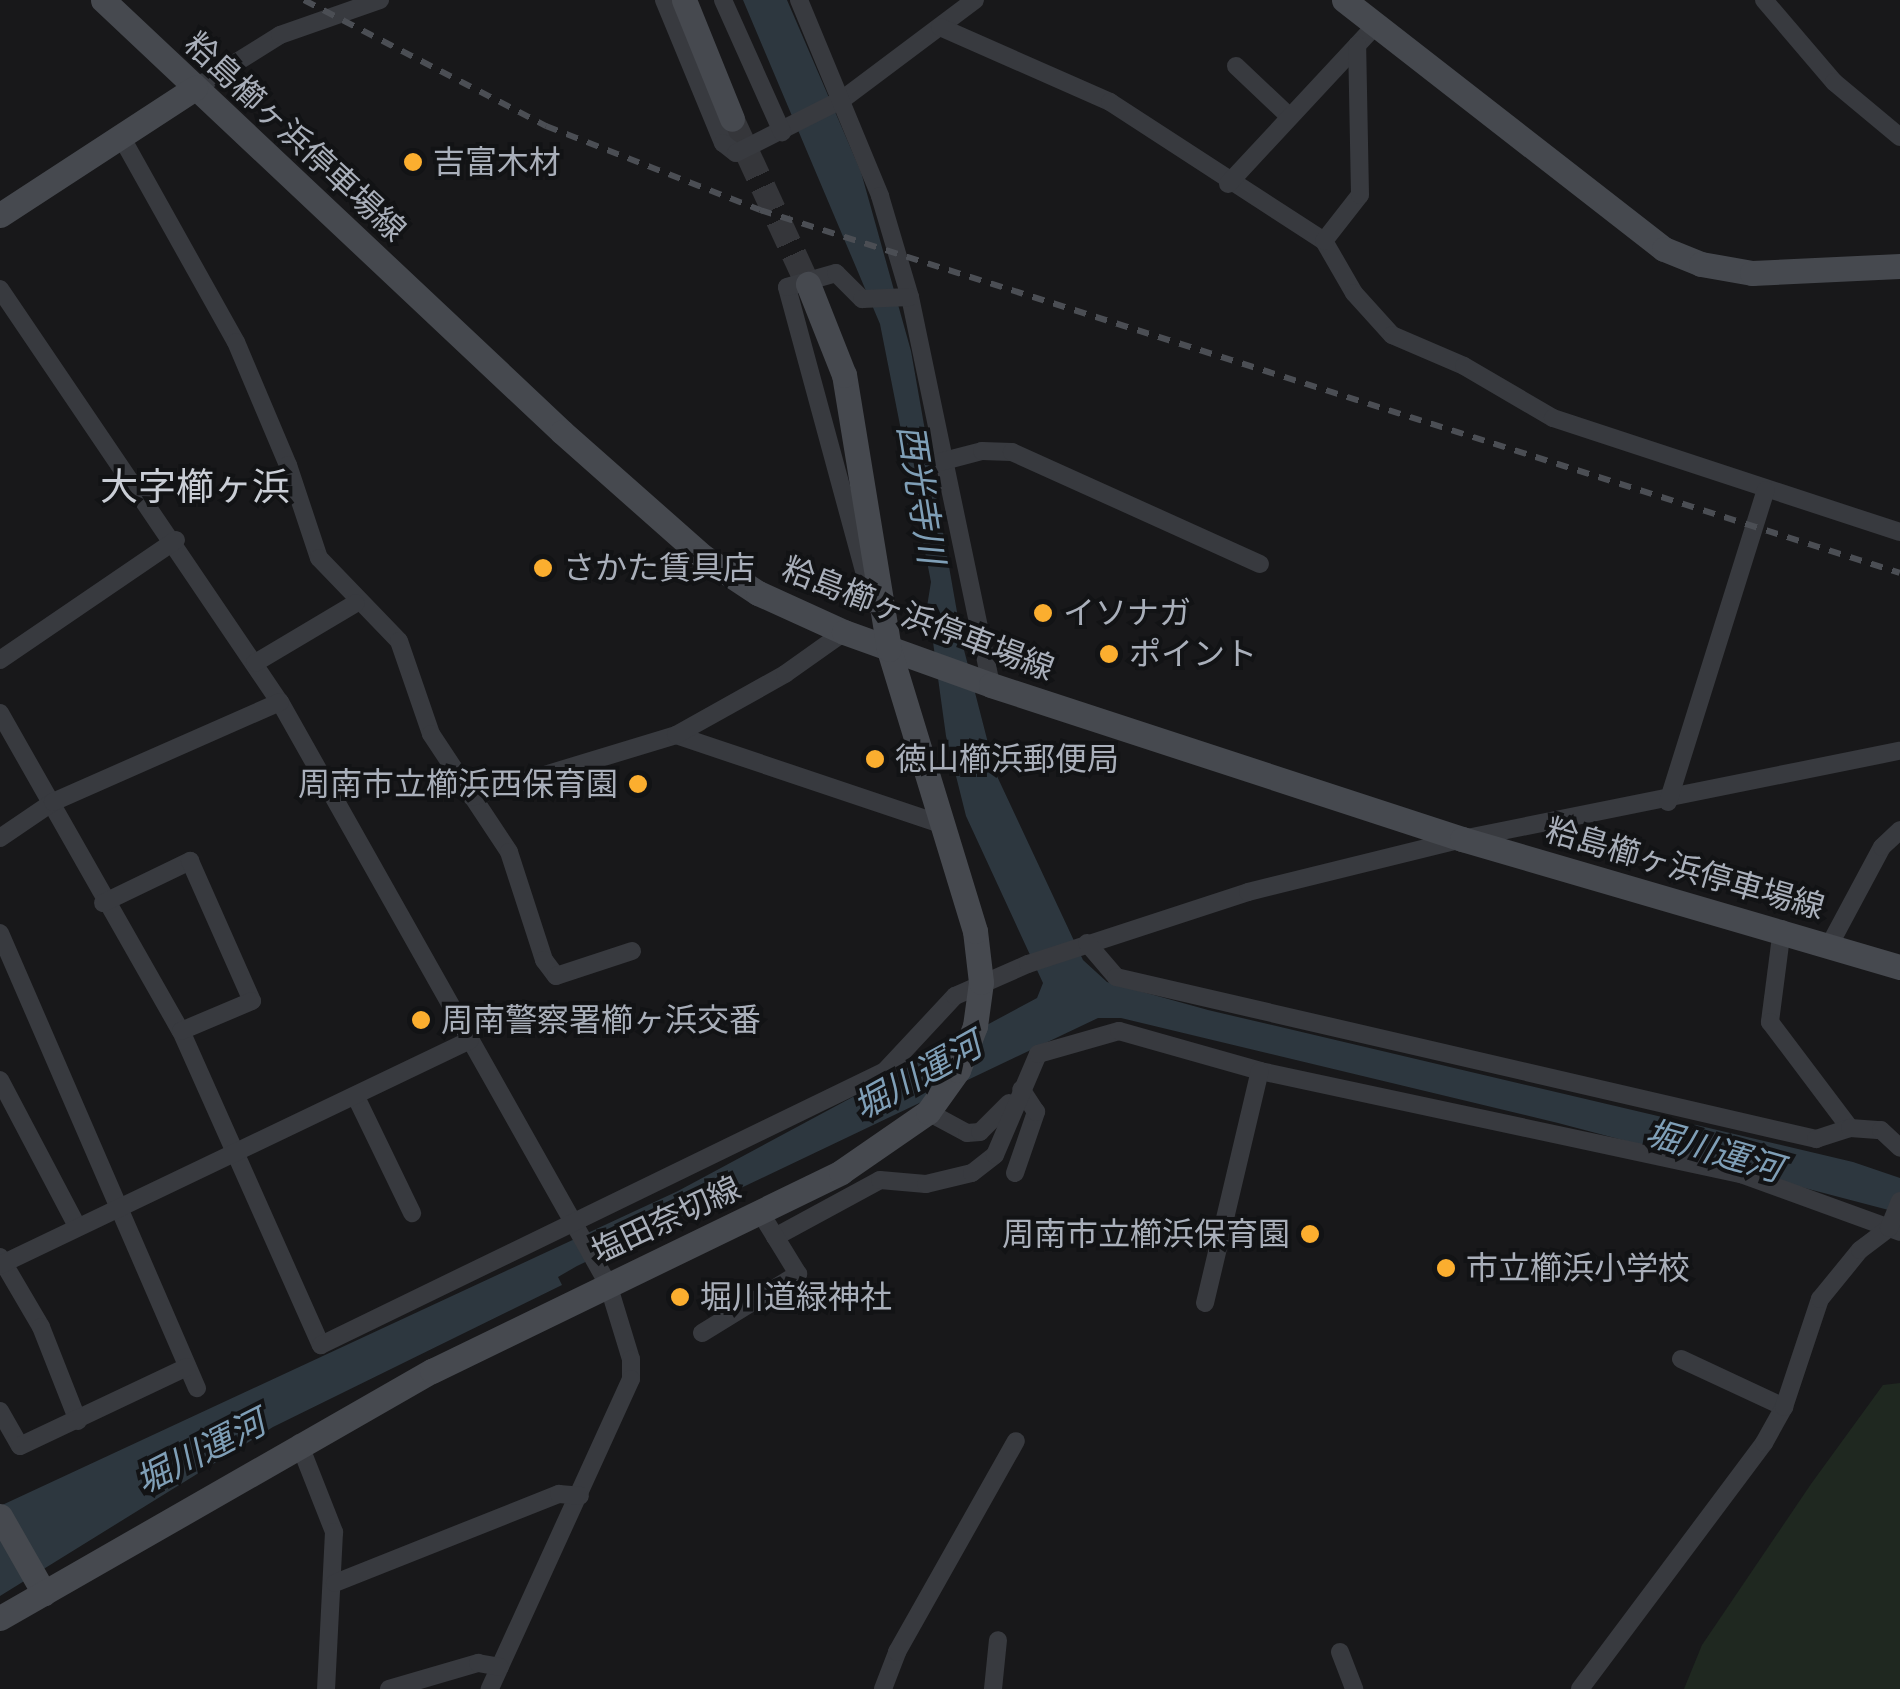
<!DOCTYPE html>
<meta charset="utf-8">
<style>
body{margin:0}
#map{position:relative;width:1900px;height:1689px;overflow:hidden;background:#18181a;font-family:"Asap Condensed","Noto Sans JP",sans-serif}
div>[style]{position:absolute}
.green>*{inset:0;background:#1f2820}
.water>*{inset:0;background:#2d373f}
.secondary-tunnel>*{height:25px;margin-top:-12.5px;transform-origin:0;background:repeating-linear-gradient(90deg,#35363a 0 25px,transparent 0 37px)}
.street>*{height:18px;margin:-9px;padding:0 9px;transform-origin:9px;border-radius:9px;background:#383a3f}
.secondary>*{height:25px;margin:-12.5px;padding:0 12.5px;transform-origin:12.5px;border-radius:12.5px;background:#46494f}
.rail>*{height:6px;margin-top:-3px;transform-origin:0;background:repeating-linear-gradient(90deg,#4b4e54 0 12px,transparent 0 22px)}
.dots>*{width:28px;height:28px;translate:-50% -50%;box-sizing:border-box;border:5px solid #121315;border-radius:50%}
span{translate:-50% -50%;white-space:nowrap;text-align:center;line-height:1.15;-webkit-text-stroke:8px #121315;paint-order:stroke}
.street-label{font-size:32px;color:#a9afba}
.poi-label{font-size:32px;color:#a9afba}
.left{translate:0 -50%;text-align:left}
.right{translate:-100% -50%;text-align:right}
.water-label{font-size:35px;color:#7f9fb7;font-style:italic}
.quarter-label{font-size:38px;color:#caced6}
</style>
<div id="map">
<div class="green">
<i style="clip-path:polygon(1900px 1383px,1900px 1689px,1684px 1689px,1702px 1645px,1811px 1484px,1883px 1385px)"></i>
</div>
<div class="water">
<i style="clip-path:polygon(743px 0,787px 0,861px 172px,911px 351px,963px 646px,996px 774px,1083px 960px,1107px 982px,1208px 1010px,1853px 1162px,1900px 1178px,1900px 1213px,1558px 1123px,1121px 1018px,1098px 1018px,577px 1266px,558px 1277px,562px 1285px,273px 1427px,0 1596px,0 1506px,678px 1191px,1037px 998px,1043px 983px,966px 816px,946px 736px,933px 642px,923px 631px,931px 582px,880px 324px)"></i>
</div>
<div class="secondary-tunnel">
<i style="left:732px;top:119px;width:182px;rotate:65.3deg"></i>
</div>
<div class="street">
<i style="left:664px;top:0;width:155px;rotate:67.6deg"></i>
<i style="left:723px;top:143px;width:16px;rotate:38deg"></i>
<i style="left:736px;top:153px;width:120px;rotate:-26.8deg"></i>
<i style="left:843px;top:99px;width:165px;rotate:-36.9deg"></i>
<i style="left:723px;top:0;width:145px;rotate:65.9deg"></i>
<i style="left:799px;top:0;width:212px;rotate:67.5deg"></i>
<i style="left:880px;top:196px;width:105px;rotate:73.5deg"></i>
<i style="left:910px;top:297px;width:396px;rotate:78.2deg"></i>
<i style="left:1764px;top:0;width:108px;rotate:49.5deg"></i>
<i style="left:1834px;top:82px;width:86px;rotate:39.8deg"></i>
<i style="left:940px;top:27px;width:186px;rotate:23.8deg"></i>
<i style="left:1110px;top:102px;width:255px;rotate:33deg"></i>
<i style="left:1324px;top:241px;width:60px;rotate:60deg"></i>
<i style="left:1354px;top:293px;width:57px;rotate:47.9deg"></i>
<i style="left:1392px;top:335px;width:78px;rotate:23.3deg"></i>
<i style="left:1464px;top:366px;width:103px;rotate:30.3deg"></i>
<i style="left:1553px;top:418px;width:365px;rotate:18.2deg"></i>
<i style="left:1236px;top:66px;width:74px;rotate:43.4deg"></i>
<i style="left:195px;top:88px;width:100px;rotate:-31.9deg"></i>
<i style="left:280px;top:35px;width:106px;rotate:-19.3deg"></i>
<i style="left:123px;top:140px;width:231px;rotate:60.8deg"></i>
<i style="left:236px;top:342px;width:134px;rotate:67.1deg"></i>
<i style="left:288px;top:465px;width:98px;rotate:71.6deg"></i>
<i style="left:319px;top:558px;width:115px;rotate:46.1deg"></i>
<i style="left:399px;top:641px;width:98px;rotate:71deg"></i>
<i style="left:431px;top:734px;width:141px;rotate:56.5deg"></i>
<i style="left:509px;top:852px;width:114px;rotate:72deg"></i>
<i style="left:544px;top:960px;width:20px;rotate:53deg"></i>
<i style="left:556px;top:976px;width:80px;rotate:-18.2deg"></i>
<i style="left:1228px;top:184px;width:216px;rotate:-47.1deg"></i>
<i style="left:1324px;top:241px;width:58px;rotate:-52deg"></i>
<i style="left:1360px;top:195px;width:150px;rotate:-91.1deg"></i>
<i style="left:0;top:289px;width:499px;rotate:55.9deg"></i>
<i style="left:280px;top:702px;width:668px;rotate:60.6deg"></i>
<i style="left:608px;top:1284px;width:78px;rotate:73deg"></i>
<i style="left:631px;top:1359px;width:20px;rotate:90deg"></i>
<i style="left:631px;top:1379px;width:341px;rotate:114.5deg"></i>
<i style="left:940px;top:462px;width:43px;rotate:-14.7deg"></i>
<i style="left:982px;top:451px;width:30px;rotate:2deg"></i>
<i style="left:1012px;top:452px;width:272px;rotate:24.3deg"></i>
<i style="left:873px;top:604px;width:328px;rotate:-105.2deg"></i>
<i style="left:787px;top:287px;width:51px;rotate:-15.9deg"></i>
<i style="left:836px;top:273px;width:37px;rotate:45deg"></i>
<i style="left:862px;top:299px;width:48px;rotate:-2.4deg"></i>
<i style="left:0;top:660px;width:213px;rotate:-34.3deg"></i>
<i style="left:255px;top:663px;width:117px;rotate:-30.7deg"></i>
<i style="left:0;top:713px;width:366px;rotate:60.4deg"></i>
<i style="left:181px;top:1031px;width:344px;rotate:66deg"></i>
<i style="left:321px;top:1345px;width:627px;rotate:-25.91deg"></i>
<i style="left:885px;top:1071px;width:103px;rotate:-47deg"></i>
<i style="left:955px;top:996px;width:80px;rotate:-23.7deg"></i>
<i style="left:1028px;top:964px;width:231px;rotate:-18.1deg"></i>
<i style="left:1248px;top:892px;width:220px;rotate:-13.9deg"></i>
<i style="left:1462px;top:839px;width:447px;rotate:-11.4deg"></i>
<i style="left:676px;top:735px;width:280px;rotate:18.6deg"></i>
<i style="left:472px;top:797px;width:213px;rotate:-16.9deg"></i>
<i style="left:676px;top:735px;width:125px;rotate:-29.2deg"></i>
<i style="left:785px;top:674px;width:72px;rotate:-35.4deg"></i>
<i style="left:1668px;top:802px;width:327px;rotate:-72.6deg"></i>
<i style="left:0;top:838px;width:64px;rotate:-34.2deg"></i>
<i style="left:53px;top:802px;width:248px;rotate:-23.8deg"></i>
<i style="left:103px;top:903px;width:97px;rotate:-25.8deg"></i>
<i style="left:190px;top:861px;width:153px;rotate:66.1deg"></i>
<i style="left:252px;top:1001px;width:77px;rotate:157.1deg"></i>
<i style="left:1782px;top:929px;width:94px;rotate:97.4deg"></i>
<i style="left:1770px;top:1022px;width:133px;rotate:53deg"></i>
<i style="left:0;top:933px;width:496px;rotate:66.6deg"></i>
<i style="left:1087px;top:943px;width:45px;rotate:49.5deg"></i>
<i style="left:1116px;top:977px;width:719px;rotate:13.03deg"></i>
<i style="left:1816px;top:1139px;width:36px;rotate:-18deg"></i>
<i style="left:1850px;top:1128px;width:31px;rotate:4deg"></i>
<i style="left:1881px;top:1130px;width:26px;rotate:43deg"></i>
<i style="left:1830px;top:944px;width:110px;rotate:-61.8deg"></i>
<i style="left:1882px;top:847px;width:25px;rotate:-43deg"></i>
<i style="left:0;top:1080px;width:165px;rotate:62.2deg"></i>
<i style="left:356px;top:1097px;width:129px;rotate:64.2deg"></i>
<i style="left:928px;top:1112px;width:44px;rotate:28.3deg"></i>
<i style="left:967px;top:1133px;width:13px;rotate:-4deg"></i>
<i style="left:980px;top:1132px;width:41px;rotate:-45deg"></i>
<i style="left:1015px;top:1173px;width:65px;rotate:-71deg"></i>
<i style="left:1036px;top:1112px;width:27px;rotate:-123deg"></i>
<i style="left:775px;top:1237px;width:119px;rotate:-28.5deg"></i>
<i style="left:880px;top:1180px;width:46px;rotate:5deg"></i>
<i style="left:926px;top:1184px;width:47px;rotate:-13.4deg"></i>
<i style="left:972px;top:1173px;width:29px;rotate:-38deg"></i>
<i style="left:995px;top:1155px;width:110px;rotate:-66.9deg"></i>
<i style="left:1038px;top:1054px;width:84px;rotate:-15.9deg"></i>
<i style="left:1119px;top:1031px;width:147px;rotate:15.8deg"></i>
<i style="left:1260px;top:1071px;width:492px;rotate:12.1deg"></i>
<i style="left:1741px;top:1174px;width:169px;rotate:20deg"></i>
<i style="left:0;top:1257px;width:81px;rotate:59.6deg"></i>
<i style="left:41px;top:1327px;width:101px;rotate:68.5deg"></i>
<i style="left:0;top:1265px;width:521px;rotate:-25.58deg"></i>
<i style="left:1205px;top:1303px;width:238px;rotate:-76.7deg"></i>
<i style="left:702px;top:1333px;width:113px;rotate:-31.6deg"></i>
<i style="left:798px;top:1274px;width:73px;rotate:-121.5deg"></i>
<i style="left:1681px;top:1359px;width:114px;rotate:25deg"></i>
<i style="left:0;top:1411px;width:40px;rotate:60.3deg"></i>
<i style="left:20px;top:1446px;width:185px;rotate:-25.3deg"></i>
<i style="left:299px;top:1443px;width:96px;rotate:68.5deg"></i>
<i style="left:334px;top:1532px;width:157px;rotate:92.9deg"></i>
<i style="left:335px;top:1583px;width:241px;rotate:-21.7deg"></i>
<i style="left:559px;top:1494px;width:21px;rotate:5deg"></i>
<i style="left:1340px;top:1652px;width:40px;rotate:69deg"></i>
<i style="left:389px;top:1689px;width:93px;rotate:-16.3deg"></i>
<i style="left:478px;top:1663px;width:22px;rotate:10deg"></i>
<i style="left:883px;top:1689px;width:40px;rotate:-69deg"></i>
<i style="left:897px;top:1652px;width:242px;rotate:-60.6deg"></i>
<i style="left:993px;top:1689px;width:49px;rotate:-84.2deg"></i>
<i style="left:1580px;top:1689px;width:307px;rotate:-53.2deg"></i>
<i style="left:1764px;top:1443px;width:41px;rotate:-60.9deg"></i>
<i style="left:1784px;top:1407px;width:114px;rotate:-71.6deg"></i>
<i style="left:1820px;top:1299px;width:63px;rotate:-50.8deg"></i>
<i style="left:1860px;top:1250px;width:36px;rotate:-37deg"></i>
<i style="left:1889px;top:1228px;width:29px;rotate:-68deg"></i>
</div>
<div class="secondary">
<i style="left:103px;top:0;width:630px;rotate:43.26deg"></i>
<i style="left:562px;top:432px;width:187px;rotate:41.5deg"></i>
<i style="left:702px;top:556px;width:67px;rotate:33.5deg"></i>
<i style="left:758px;top:593px;width:94px;rotate:24.4deg"></i>
<i style="left:844px;top:632px;width:156px;rotate:19.8deg"></i>
<i style="left:991px;top:685px;width:496px;rotate:18.1deg"></i>
<i style="left:1462px;top:839px;width:456px;rotate:16.3deg"></i>
<i style="left:684px;top:0;width:128px;rotate:68deg"></i>
<i style="left:1344px;top:0;width:405px;rotate:37.9deg"></i>
<i style="left:1664px;top:249px;width:40px;rotate:22deg"></i>
<i style="left:1701px;top:264px;width:52px;rotate:10deg"></i>
<i style="left:1752px;top:273px;width:148px;rotate:-2.7deg"></i>
<i style="left:0;top:215px;width:233px;rotate:-33.1deg"></i>
<i style="left:0;top:1516px;width:89px;rotate:60.3deg"></i>
<i style="left:0;top:1618px;width:498px;rotate:-29.8deg"></i>
<i style="left:432px;top:1371px;width:455px;rotate:-25.9deg"></i>
<i style="left:841px;top:1172px;width:106px;rotate:-34.6deg"></i>
<i style="left:928px;top:1112px;width:52px;rotate:-54.5deg"></i>
<i style="left:958px;top:1070px;width:47px;rotate:-68.9deg"></i>
<i style="left:975px;top:1026px;width:44px;rotate:-82.2deg"></i>
<i style="left:981px;top:982px;width:51px;rotate:-96.7deg"></i>
<i style="left:975px;top:931px;width:295px;rotate:-107deg"></i>
<i style="left:889px;top:649px;width:278px;rotate:-99.3deg"></i>
<i style="left:844px;top:375px;width:98px;rotate:-111.6deg"></i>
</div>
<div class="rail">
<i style="left:304px;top:0;width:273px;rotate:27.5deg"></i>
<i style="left:546px;top:126px;width:230px;rotate:21.4deg"></i>
<i style="left:760px;top:210px;width:1196px;rotate:17.66deg"></i>
</div>
<div class="dots">
<i style="left:413px;top:162px;background:#fbae2f"></i>
<i style="left:543px;top:568px;background:#fbae2f"></i>
<i style="left:1043px;top:613px;background:#fbae2f"></i>
<i style="left:1109px;top:654px;background:#fbae2f"></i>
<i style="left:875px;top:759px;background:#fbae2f"></i>
<i style="left:638px;top:784px;background:#fbae2f"></i>
<i style="left:421px;top:1020px;background:#fbae2f"></i>
<i style="left:1310px;top:1234px;background:#fbae2f"></i>
<i style="left:1446px;top:1268px;background:#fbae2f"></i>
<i style="left:680px;top:1297px;background:#fbae2f"></i>
</div>
<div class="street-label">
<span style="left:295px;top:137px;rotate:43deg">粭島櫛ヶ浜停車場線</span>
<span style="left:918px;top:619px;rotate:21deg">粭島櫛ヶ浜停車場線</span>
<span style="left:1685px;top:869px;rotate:16deg">粭島櫛ヶ浜停車場線</span>
<span style="left:666px;top:1220px;rotate:-25deg">塩田奈切線</span>
</div>
<div class="poi-label">
<span class="left" style="left:433px;top:162px">吉富木材</span>
<span class="left" style="left:563px;top:568px">さかた賃具店</span>
<span class="left" style="left:1063px;top:613px">イソナガ</span>
<span class="left" style="left:1129px;top:654px">ポイント</span>
<span class="left" style="left:895px;top:759px">徳山櫛浜郵便局</span>
<span class="right" style="left:618px;top:784px">周南市立櫛浜西保育園</span>
<span class="left" style="left:441px;top:1020px">周南警察署櫛ヶ浜交番</span>
<span class="right" style="left:1290px;top:1234px">周南市立櫛浜保育園</span>
<span class="left" style="left:1466px;top:1268px">市立櫛浜小学校</span>
<span class="left" style="left:700px;top:1297px">堀川道緑神社</span>
</div>
<div class="water-label">
<span style="left:922px;top:494px;rotate:81deg">西光寺川</span>
<span style="left:917px;top:1075px;rotate:-29deg">堀川運河</span>
<span style="left:1714px;top:1150px;rotate:16deg">堀川運河</span>
<span style="left:200px;top:1451px;rotate:-27deg">堀川運河</span>
</div>
<div class="quarter-label">
<span style="left:195px;top:487px">大字櫛ヶ浜</span>
</div>
</div>
